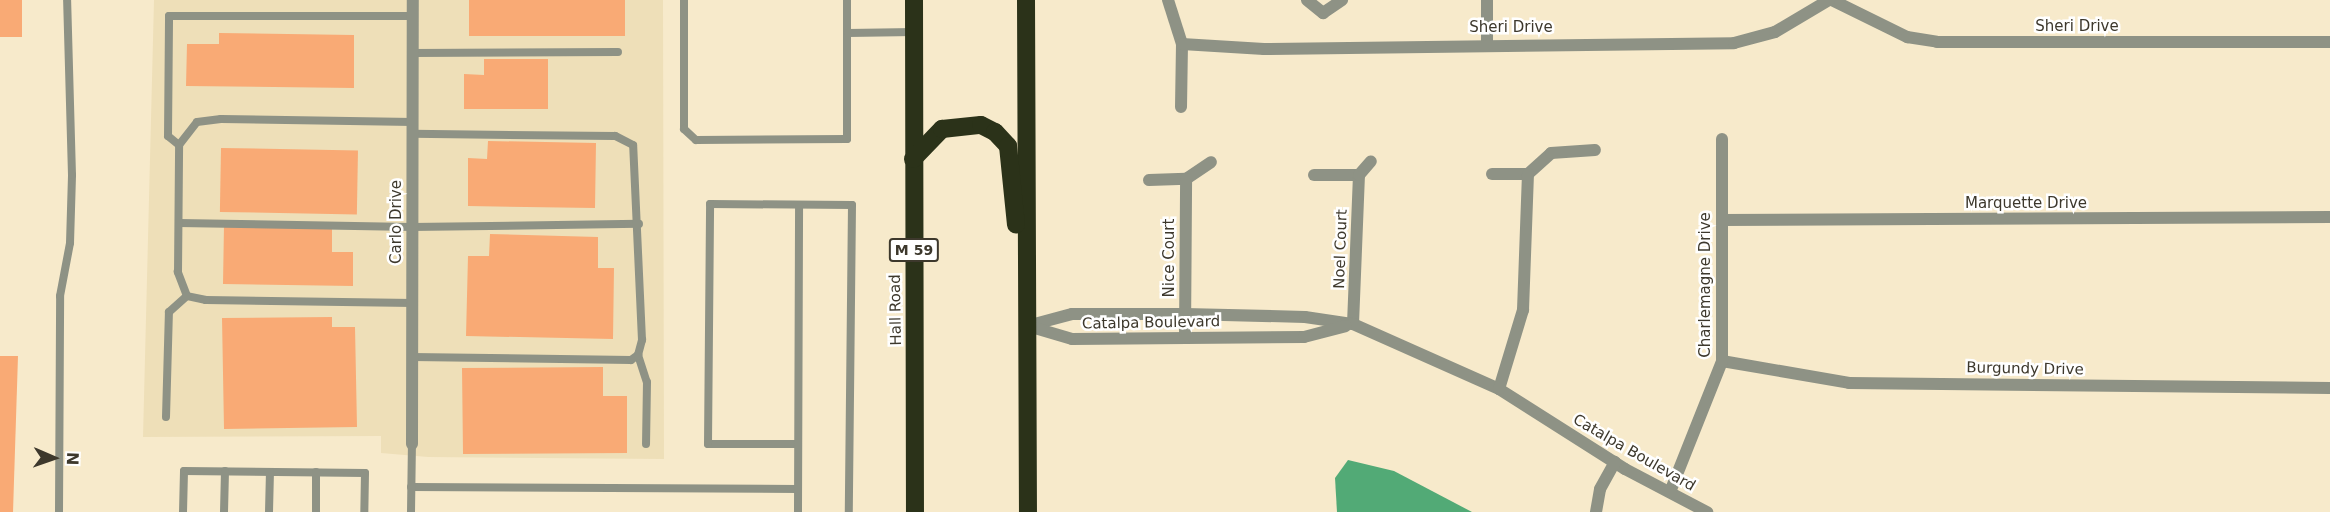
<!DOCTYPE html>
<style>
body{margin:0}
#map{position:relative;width:2330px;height:512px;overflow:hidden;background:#f7eacb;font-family:"DejaVu Sans",sans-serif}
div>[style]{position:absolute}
.built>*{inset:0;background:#eedfb8}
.water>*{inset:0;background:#52aa76}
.building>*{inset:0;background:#f9aa75;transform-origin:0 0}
.lane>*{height:8px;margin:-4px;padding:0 4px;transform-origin:4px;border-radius:4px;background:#8e9285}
.street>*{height:12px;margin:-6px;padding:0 6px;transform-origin:6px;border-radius:6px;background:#8e9285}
.highway>*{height:18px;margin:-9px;padding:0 9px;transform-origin:9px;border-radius:9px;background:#2b3219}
span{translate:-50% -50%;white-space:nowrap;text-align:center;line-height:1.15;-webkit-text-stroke:5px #fff;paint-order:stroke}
.shield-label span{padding:2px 4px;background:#fff;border:2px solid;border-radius:4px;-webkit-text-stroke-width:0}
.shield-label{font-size:14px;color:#3d382c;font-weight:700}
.street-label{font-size:15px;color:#3d382c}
.north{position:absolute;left:24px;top:428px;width:60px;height:60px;-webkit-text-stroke:4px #fff;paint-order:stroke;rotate:92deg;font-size:16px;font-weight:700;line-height:24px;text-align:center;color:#3d382c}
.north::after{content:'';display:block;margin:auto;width:21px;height:27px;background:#3d382c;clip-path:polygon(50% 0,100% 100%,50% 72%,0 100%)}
</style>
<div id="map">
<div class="built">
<i style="clip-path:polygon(154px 0,663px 0,664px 459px,428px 457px,381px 453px,381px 436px,143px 437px)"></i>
</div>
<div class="water">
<i style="clip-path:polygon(1348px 460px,1394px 471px,1472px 512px,1337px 512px,1335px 478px)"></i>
</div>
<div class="building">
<i style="left:0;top:0;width:22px;height:37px"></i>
<i style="left:469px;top:0;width:156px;height:36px"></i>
<i style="clip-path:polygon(219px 33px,354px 35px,354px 88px,186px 86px,187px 44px,219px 44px)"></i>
<i style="clip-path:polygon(484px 59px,548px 59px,548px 109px,464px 109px,464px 74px,484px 75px)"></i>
<i style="clip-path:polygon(488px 141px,596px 143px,595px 208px,468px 206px,468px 158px,487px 159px)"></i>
<i style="left:221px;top:148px;width:137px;height:64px;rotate:1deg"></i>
<i style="clip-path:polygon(224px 225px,332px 226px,332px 252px,353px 252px,353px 286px,223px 284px)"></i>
<i style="clip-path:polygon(490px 234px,598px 237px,598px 268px,614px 268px,613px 339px,466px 336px,468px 256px,489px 256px)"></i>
<i style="clip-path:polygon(332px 317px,332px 327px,355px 327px,357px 427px,224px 429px,222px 318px)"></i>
<i style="clip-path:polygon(0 356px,18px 356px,13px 512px,0 512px)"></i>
<i style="clip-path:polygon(603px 367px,603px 396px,627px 396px,627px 453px,463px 454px,462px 368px)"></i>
</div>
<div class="lane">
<i style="left:684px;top:0;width:129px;rotate:90deg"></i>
<i style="left:684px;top:129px;width:16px;rotate:43deg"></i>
<i style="left:696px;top:140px;width:151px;rotate:-0.4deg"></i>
<i style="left:847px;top:139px;width:139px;rotate:-90deg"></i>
<i style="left:848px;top:33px;width:66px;rotate:-0.9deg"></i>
<i style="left:413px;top:53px;width:205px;rotate:-0.3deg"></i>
<i style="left:179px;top:145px;width:14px;rotate:-141deg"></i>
<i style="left:168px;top:136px;width:120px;rotate:-89.5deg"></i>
<i style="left:169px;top:16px;width:244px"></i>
<i style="left:179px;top:223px;width:233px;rotate:1deg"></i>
<i style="left:412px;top:227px;width:227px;rotate:-0.8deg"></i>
<i style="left:413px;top:303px;width:207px;rotate:-179.2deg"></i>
<i style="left:206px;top:300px;width:19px;rotate:-168deg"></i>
<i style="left:187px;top:296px;width:26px;rotate:-111deg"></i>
<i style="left:178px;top:272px;width:127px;rotate:-89.5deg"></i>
<i style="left:179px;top:145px;width:29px;rotate:-52deg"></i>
<i style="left:197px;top:122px;width:24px;rotate:-7deg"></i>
<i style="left:221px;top:119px;width:192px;rotate:0.9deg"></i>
<i style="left:638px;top:355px;width:28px;rotate:72deg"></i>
<i style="left:647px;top:382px;width:62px;rotate:90.9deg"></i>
<i style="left:412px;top:357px;width:219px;rotate:0.8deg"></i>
<i style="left:631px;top:360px;width:9px;rotate:-36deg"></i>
<i style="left:638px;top:355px;width:16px;rotate:-75deg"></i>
<i style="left:642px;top:340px;width:195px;rotate:-92.6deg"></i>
<i style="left:633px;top:145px;width:20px;rotate:-153deg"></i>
<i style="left:615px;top:136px;width:203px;rotate:-179.4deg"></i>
<i style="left:166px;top:417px;width:105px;rotate:-88.4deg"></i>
<i style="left:169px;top:312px;width:24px;rotate:-42deg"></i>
<i style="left:798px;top:444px;width:90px;rotate:180deg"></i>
<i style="left:708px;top:444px;width:240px;rotate:-89.5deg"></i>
<i style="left:710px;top:204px;width:142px;rotate:0.4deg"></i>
<i style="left:852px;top:205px;width:307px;rotate:90.6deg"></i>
<i style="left:411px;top:487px;width:387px;rotate:0.3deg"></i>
<i style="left:59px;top:512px;width:216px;rotate:-89.7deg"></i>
<i style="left:60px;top:296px;width:54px;rotate:-79.3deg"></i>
<i style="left:70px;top:243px;width:68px;rotate:-88.3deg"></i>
<i style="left:72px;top:175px;width:175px;rotate:-91.6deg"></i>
<i style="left:183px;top:512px;width:41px;rotate:-88.6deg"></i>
<i style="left:184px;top:471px;width:181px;rotate:0.6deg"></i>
<i style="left:365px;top:473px;width:39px;rotate:91deg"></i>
<i style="left:224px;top:512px;width:41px;rotate:-88.6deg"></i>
<i style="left:269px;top:512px;width:40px;rotate:-88.6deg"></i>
<i style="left:316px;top:512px;width:40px;rotate:-90deg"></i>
<i style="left:411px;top:512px;width:68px;rotate:-89.2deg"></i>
<i style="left:798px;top:512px;width:307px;rotate:-89.8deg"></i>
</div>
<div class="street">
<i style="left:1168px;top:0;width:46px;rotate:72.3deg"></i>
<i style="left:1182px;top:44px;width:63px;rotate:90.9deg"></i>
<i style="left:1307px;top:0;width:21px;rotate:39deg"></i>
<i style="left:1323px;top:13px;width:23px;rotate:-34deg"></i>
<i style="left:1487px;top:0;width:43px;rotate:90deg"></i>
<i style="left:1832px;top:0;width:84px;rotate:26.3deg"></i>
<i style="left:1907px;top:37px;width:30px;rotate:9deg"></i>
<i style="left:1937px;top:42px;width:393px"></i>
<i style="left:1182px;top:44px;width:82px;rotate:3.5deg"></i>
<i style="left:1264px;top:49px;width:470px;rotate:-0.7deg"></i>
<i style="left:1734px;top:43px;width:42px;rotate:-15deg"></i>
<i style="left:1775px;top:32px;width:63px;rotate:-30.7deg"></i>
<i style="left:1492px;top:174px;width:36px"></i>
<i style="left:1528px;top:174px;width:31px;rotate:-42deg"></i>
<i style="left:1551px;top:153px;width:44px;rotate:-3.9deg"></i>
<i style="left:1314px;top:175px;width:45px"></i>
<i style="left:1149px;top:180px;width:37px;rotate:-2deg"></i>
<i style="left:1186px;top:179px;width:30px;rotate:-34deg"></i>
<i style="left:1722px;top:220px;width:608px;rotate:-0.28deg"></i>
<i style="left:1353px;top:324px;width:149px;rotate:-87.7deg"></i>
<i style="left:1359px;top:175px;width:18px;rotate:-49deg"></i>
<i style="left:1027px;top:326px;width:47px;rotate:-14.9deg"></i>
<i style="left:1072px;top:314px;width:113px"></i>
<i style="left:1185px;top:314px;width:120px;rotate:1.4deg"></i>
<i style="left:1305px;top:317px;width:49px;rotate:8.3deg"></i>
<i style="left:1353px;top:324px;width:160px;rotate:24deg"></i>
<i style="left:1499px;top:389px;width:149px;rotate:32.4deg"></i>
<i style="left:1625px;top:469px;width:93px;rotate:27.7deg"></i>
<i style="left:1028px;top:326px;width:46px;rotate:16.5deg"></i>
<i style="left:1072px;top:339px;width:232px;rotate:-0.5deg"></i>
<i style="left:1304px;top:337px;width:43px;rotate:-14.7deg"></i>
<i style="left:1185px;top:337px;width:158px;rotate:-89.6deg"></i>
<i style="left:1722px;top:361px;width:129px;rotate:9.8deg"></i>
<i style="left:1849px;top:383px;width:481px;rotate:0.6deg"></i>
<i style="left:1499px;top:389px;width:83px;rotate:-73.1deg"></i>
<i style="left:1523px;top:310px;width:136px;rotate:-87.9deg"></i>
<i style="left:412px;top:444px;width:444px;rotate:-89.9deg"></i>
<i style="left:1670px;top:492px;width:141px;rotate:-68.3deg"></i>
<i style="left:1722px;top:361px;width:222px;rotate:-90deg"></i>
<i style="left:1596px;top:512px;width:23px;rotate:-80deg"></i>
<i style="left:1600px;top:489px;width:31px;rotate:-61deg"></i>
</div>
<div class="highway">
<i style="left:914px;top:0;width:512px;rotate:89.89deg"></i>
<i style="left:1026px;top:0;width:512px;rotate:89.78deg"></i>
<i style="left:913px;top:159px;width:42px;rotate:-46deg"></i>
<i style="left:942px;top:129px;width:39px;rotate:-6deg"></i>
<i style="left:981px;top:125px;width:16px;rotate:27deg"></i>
<i style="left:995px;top:132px;width:19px;rotate:47deg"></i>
<i style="left:1008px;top:146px;width:79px;rotate:84.2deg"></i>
</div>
<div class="shield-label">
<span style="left:914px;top:250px">M 59</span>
</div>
<div class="street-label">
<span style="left:2077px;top:27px">Sheri Drive</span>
<span style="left:1511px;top:28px">Sheri Drive</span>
<span style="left:2026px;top:204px">Marquette Drive</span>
<span style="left:397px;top:222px;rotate:-90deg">Carlo Drive</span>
<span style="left:1341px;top:249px;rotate:-88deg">Noel Court</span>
<span style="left:1170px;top:258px;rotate:-90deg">Nice Court</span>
<span style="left:1706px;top:285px;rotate:-90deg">Charlemagne Drive</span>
<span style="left:896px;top:310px;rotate:-91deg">Hall Road</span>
<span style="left:1151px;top:323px;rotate:-1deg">Catalpa Boulevard</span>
<span style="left:2025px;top:369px;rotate:1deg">Burgundy Drive</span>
<span style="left:1634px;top:453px;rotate:30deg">Catalpa Boulevard</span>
</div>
<div class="north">N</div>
</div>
